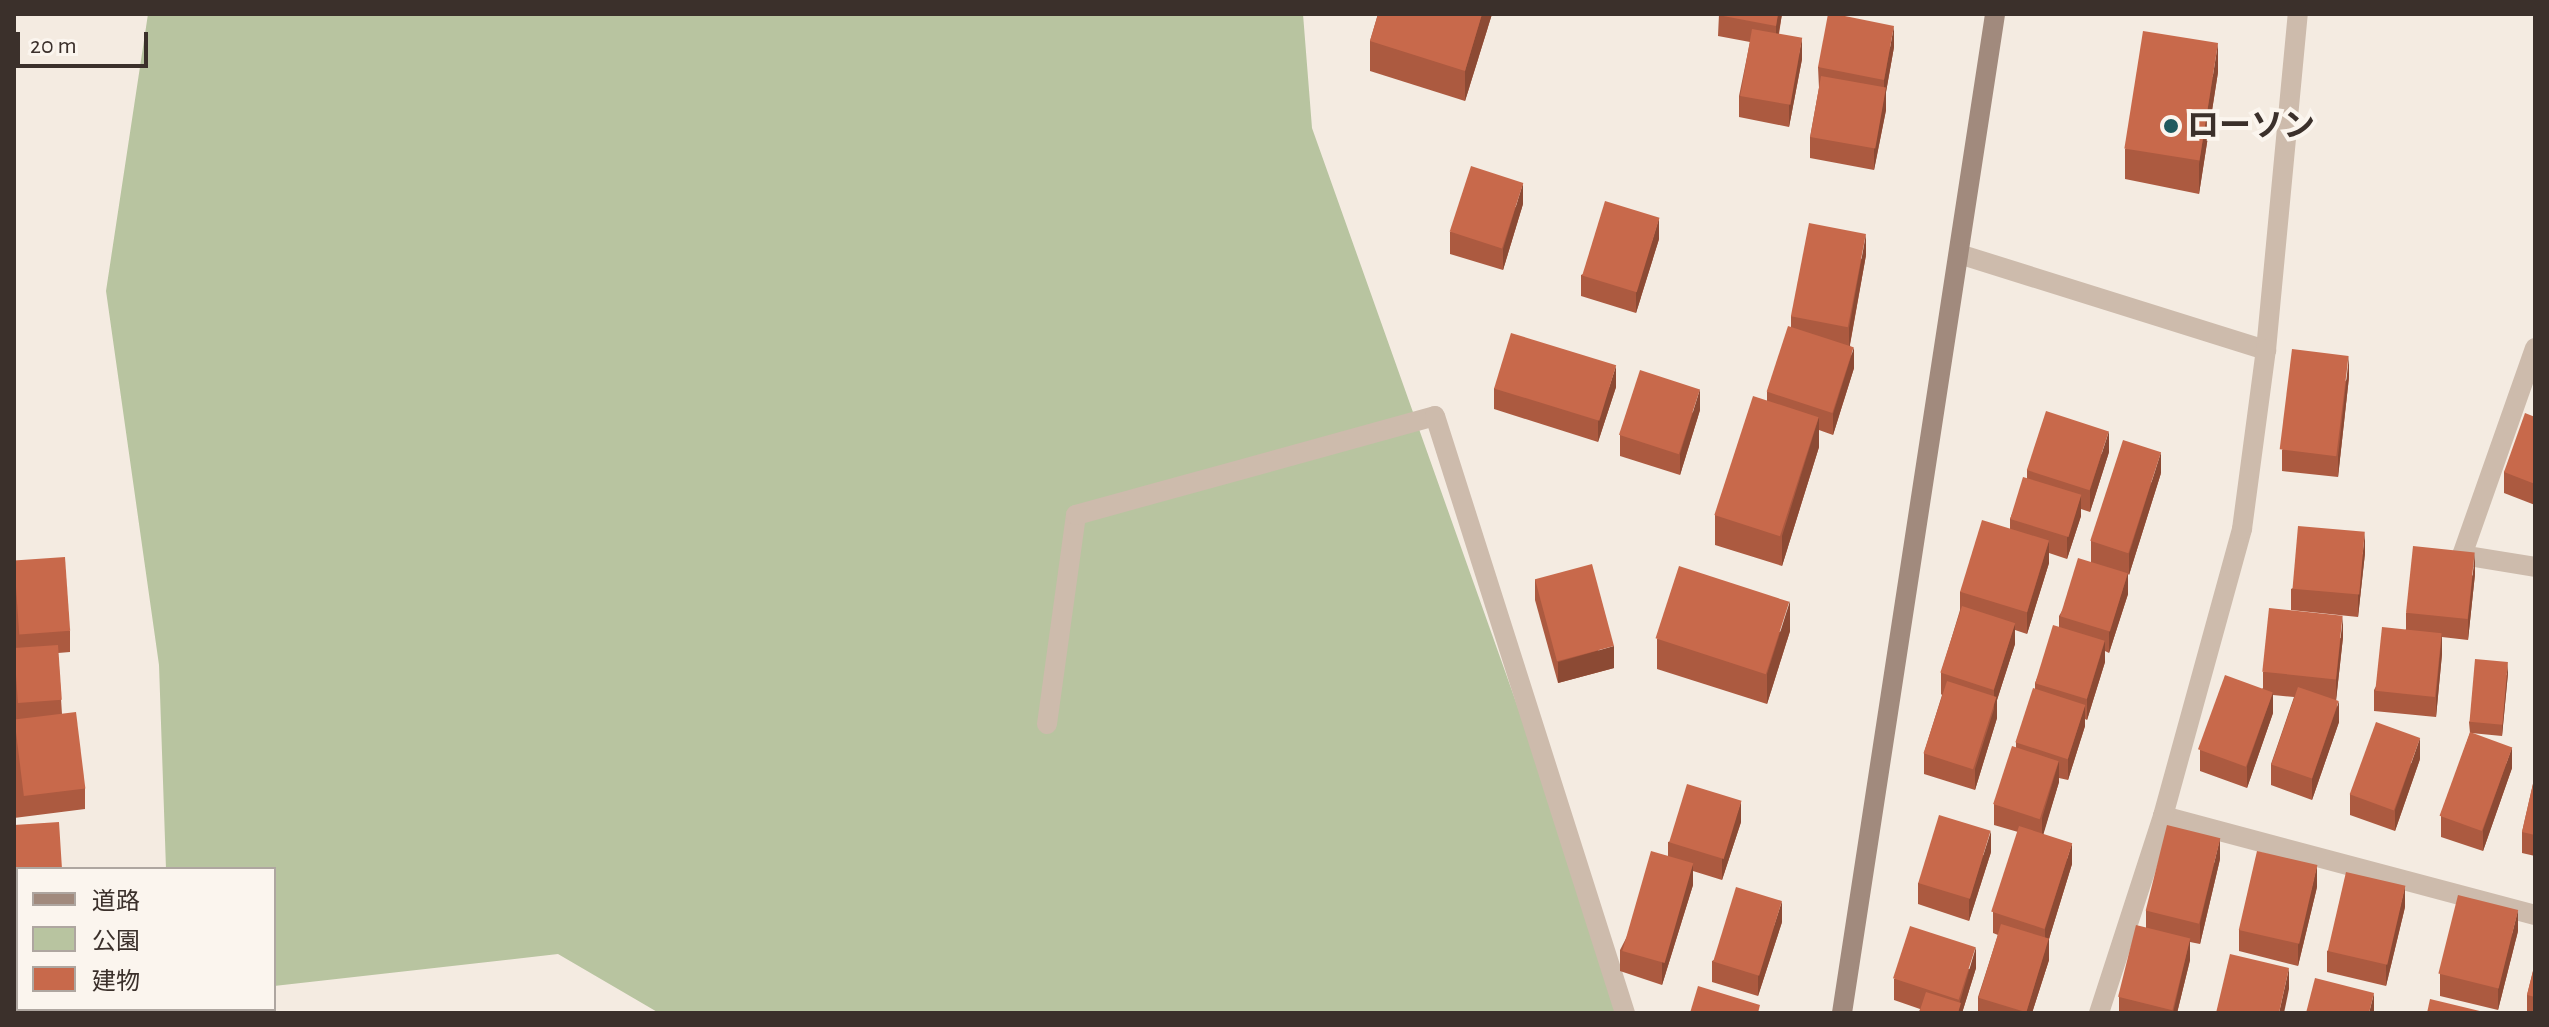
<!DOCTYPE html>
<meta charset="utf-8">
<style>
body{margin:0}
#map{position:relative;width:2549px;height:1027px;overflow:hidden;background:#f4ebe1;font-family:"Alegreya Sans","Noto Sans JP",sans-serif}
div>[style]{position:absolute}
.green>*{inset:0;background:#b8c4a0}
.street>*{height:20px;margin:-10px;padding:0 10px;transform-origin:10px;border-radius:10px;background:#cdbbac}
.secondary>*{height:20px;margin:-10px;padding:0 10px;transform-origin:10px;border-radius:10px;background:#a18a7d}
.wall>*{inset:0;background:#ac5a40;transform-origin:0 0}
.shaded-wall>*{inset:0;background:#8c4a34}
.building>*{inset:0;background:#c8694b;transform-origin:0 0}
.dots>*{width:22px;height:22px;translate:-50% -50%;box-sizing:border-box;border:4px solid #fbf5ee;border-radius:50%}
span{translate:-50% -50%;white-space:nowrap;text-align:center;line-height:1.15;-webkit-text-stroke:8px #fbf5ee;paint-order:stroke}
.poi-label{font-size:32px;color:#3b302b;font-weight:700}
.left{translate:0 -50%;text-align:left}
.frame{position:absolute;inset:0;border:16px solid #3b302b;pointer-events:none}
.legend{position:absolute;left:16px;top:867px;width:260px;height:144px;box-sizing:border-box;background:#fbf5ee;border:2px solid #aea6a0;margin:0;padding:10px 14px;list-style:none;font-size:24px;color:#3b302b}
.legend li{display:flex;align-items:center;gap:16px;height:40px}
.legend b{width:40px;border:2px solid #aea6a0}
.scale{position:absolute;left:16px;top:32px;width:132px;height:36px;box-sizing:border-box;border:4px solid #3b302b;border-top:0;padding-left:10px;font-size:24px;line-height:28px;white-space:nowrap;color:#3b302b;-webkit-text-stroke:6px #fbf5ee;paint-order:stroke}
</style>
<div id="map">
<div class="green">
<i style="clip-path:polygon(148px 14px,1303px 14px,1312px 128px,1543px 778px,1616px 1013px,659px 1013px,558px 954px,274px 986px,274px 869px,166px 869px,159px 665px,106px 291px)"></i>
</div>
<div class="street">
<i style="left:1959px;top:254px;width:322px;rotate:17.4deg"></i>
<i style="left:2266px;top:350px;width:338px;rotate:-84.6deg"></i>
<i style="left:2535px;top:348px;width:219px;rotate:109.4deg"></i>
<i style="left:2462px;top:555px;width:74px;rotate:9.3deg"></i>
<i style="left:1047px;top:724px;width:211px;rotate:-82.1deg"></i>
<i style="left:1076px;top:515px;width:372px;rotate:-15.4deg"></i>
<i style="left:1435px;top:416px;width:627px;rotate:72.35deg"></i>
<i style="left:2163px;top:816px;width:385px;rotate:14.9deg"></i>
<i style="left:2099px;top:1013px;width:207px;rotate:-72deg"></i>
<i style="left:2163px;top:816px;width:298px;rotate:-74.6deg"></i>
<i style="left:2242px;top:529px;width:181px;rotate:-82.4deg"></i>
</div>
<div class="secondary">
<i style="left:1842px;top:1013px;width:1011px;rotate:-81.29deg"></i>
</div>
<div class="wall">
<i style="clip-path:polygon(1378px 14px,1492px 14px,1465px 101px,1370px 71px,1370px 41px)"></i>
<i style="clip-path:polygon(1719px 14px,1782px 14px,1779px 34px,1802px 59px,1789px 127px,1739px 117px,1739px 96px,1750px 42px,1718px 36px)"></i>
<i style="clip-path:polygon(1894px 47px,1886px 92px,1886px 110px,1874px 170px,1810px 158px,1810px 137px,1819px 88px,1818px 67px)"></i>
<i style="clip-path:polygon(2218px 72px,2199px 194px,2125px 179px,2125px 149px)"></i>
<i style="clip-path:polygon(1523px 204px,1503px 270px,1450px 254px,1450px 232px)"></i>
<i style="clip-path:polygon(1659px 239px,1636px 313px,1581px 296px,1581px 275px)"></i>
<i style="clip-path:polygon(1866px 255px,1850px 345px,1854px 368px,1833px 435px,1819px 430px,1819px 447px,1782px 566px,1715px 545px,1715px 515px,1767px 401px,1767px 392px,1791px 327px,1791px 316px)"></i>
<i style="clip-path:polygon(2349px 377px,2338px 477px,2282px 471px,2282px 450px)"></i>
<i style="clip-path:polygon(1616px 387px,1598px 442px,1494px 409px,1494px 388px)"></i>
<i style="clip-path:polygon(1700px 410px,1680px 475px,1620px 456px,1620px 435px)"></i>
<i style="clip-path:polygon(2535px 417px,2535px 505px,2504px 493px,2504px 472px)"></i>
<i style="clip-path:polygon(2109px 452px,2090px 512px,2081px 509px,2081px 516px,2067px 559px,2049px 553px,2049px 563px,2027px 634px,2015px 630px,2015px 644px,1997px 700px,1997px 718px,1975px 790px,1924px 774px,1924px 753px,1942px 695px,1941px 694px,1941px 673px,1960px 610px,1960px 592px,2010px 529px,2010px 519px,2027px 478px,2027px 470px)"></i>
<i style="clip-path:polygon(2161px 473px,2129px 575px,2128px 574px,2128px 594px,2109px 653px,2105px 651px,2105px 662px,2087px 720px,2085px 719px,2085px 726px,2068px 780px,2059px 778px,2059px 782px,2043px 834px,2072px 864px,2049px 939px,2049px 960px,2032px 1013px,1978px 1013px,1978px 997px,1998px 935px,1993px 933px,1993px 912px,2018px 832px,1994px 825px,1994px 804px,2016px 747px,2016px 742px,2035px 689px,2035px 683px,2059px 627px,2059px 616px,2091px 562px,2091px 541px)"></i>
<i style="clip-path:polygon(2365px 553px,2358px 617px,2291px 610px,2291px 589px)"></i>
<i style="clip-path:polygon(14px 561px,70px 631px,70px 652px,58px 653px,62px 714px,85px 788px,85px 809px,14px 818px)"></i>
<i style="clip-path:polygon(2475px 574px,2468px 640px,2442px 637px,2442px 654px,2436px 717px,2374px 711px,2374px 690px,2406px 629px,2406px 613px)"></i>
<i style="clip-path:polygon(1535px 579px,1614px 668px,1558px 683px,1535px 600px)"></i>
<i style="clip-path:polygon(1790px 631px,1767px 704px,1657px 669px,1657px 639px)"></i>
<i style="clip-path:polygon(2343px 637px,2336px 700px,2339px 722px,2312px 800px,2271px 785px,2271px 764px,2294px 697px,2273px 695px,2273px 713px,2247px 788px,2200px 771px,2200px 750px,2263px 688px,2263px 672px)"></i>
<i style="clip-path:polygon(2508px 673px,2502px 736px,2471px 733px,2512px 768px,2483px 851px,2441px 837px,2441px 816px,2470px 733px,2469px 722px)"></i>
<i style="clip-path:polygon(2420px 759px,2395px 831px,2350px 815px,2350px 794px)"></i>
<i style="clip-path:polygon(2535px 775px,2535px 856px,2522px 853px,2522px 832px)"></i>
<i style="clip-path:polygon(1741px 822px,1722px 880px,1693px 871px,1693px 885px,1662px 985px,1620px 971px,1620px 950px,1668px 856px,1668px 842px)"></i>
<i style="clip-path:polygon(14px 825px,18px 869px,18px 983px,14px 938px)"></i>
<i style="clip-path:polygon(1991px 852px,1969px 921px,1918px 904px,1918px 883px)"></i>
<i style="clip-path:polygon(2220px 859px,2200px 944px,2190px 942px,2190px 960px,2177px 1013px,2119px 1013px,2119px 997px,2146px 928px,2146px 910px)"></i>
<i style="clip-path:polygon(2317px 887px,2298px 966px,2239px 951px,2239px 930px)"></i>
<i style="clip-path:polygon(2405px 907px,2386px 986px,2327px 972px,2327px 951px)"></i>
<i style="clip-path:polygon(1782px 922px,1758px 996px,1712px 982px,1712px 961px)"></i>
<i style="clip-path:polygon(2518px 931px,2498px 1010px,2440px 996px,2440px 974px)"></i>
<i style="clip-path:polygon(2535px 963px,2535px 1013px,2527px 1013px,2527px 995px)"></i>
<i style="clip-path:polygon(1976px 968px,1962px 1013px,1919px 1013px,1920px 1009px,1894px 1000px,1894px 979px)"></i>
<i style="left:21px;top:1009px;width:66px;height:4px"></i>
</div>
<div class="shaded-wall">
<i style="clip-path:polygon(1482px 14px,1492px 14px,1465px 101px,1465px 71px)"></i>
<i style="clip-path:polygon(1778px 14px,1782px 14px,1776px 47px,1776px 26px)"></i>
<i style="clip-path:polygon(1894px 26px,1894px 47px,1886px 92px,1886px 110px,1874px 170px,1874px 149px,1884px 97px,1884px 80px)"></i>
<i style="clip-path:polygon(1802px 38px,1802px 59px,1789px 127px,1789px 106px)"></i>
<i style="clip-path:polygon(2218px 43px,2218px 72px,2199px 194px,2199px 164px)"></i>
<i style="clip-path:polygon(1523px 183px,1523px 204px,1503px 270px,1503px 249px)"></i>
<i style="clip-path:polygon(1659px 218px,1659px 239px,1636px 313px,1636px 292px)"></i>
<i style="clip-path:polygon(1866px 234px,1866px 255px,1849px 349px,1849px 328px)"></i>
<i style="clip-path:polygon(1854px 347px,1854px 368px,1833px 435px,1833px 414px)"></i>
<i style="clip-path:polygon(2349px 356px,2349px 377px,2338px 477px,2338px 456px)"></i>
<i style="clip-path:polygon(1616px 366px,1616px 387px,1598px 442px,1598px 421px)"></i>
<i style="clip-path:polygon(1700px 389px,1700px 410px,1680px 475px,1680px 454px)"></i>
<i style="clip-path:polygon(1819px 417px,1819px 447px,1782px 566px,1782px 536px)"></i>
<i style="clip-path:polygon(2109px 431px,2109px 452px,2090px 512px,2090px 490px)"></i>
<i style="clip-path:polygon(2161px 452px,2161px 473px,2129px 575px,2129px 554px)"></i>
<i style="clip-path:polygon(2081px 495px,2081px 516px,2067px 559px,2067px 538px)"></i>
<i style="clip-path:polygon(2365px 532px,2365px 553px,2358px 617px,2358px 596px)"></i>
<i style="clip-path:polygon(2049px 541px,2049px 563px,2027px 634px,2027px 613px)"></i>
<i style="clip-path:polygon(2475px 553px,2475px 574px,2468px 640px,2468px 619px)"></i>
<i style="clip-path:polygon(2128px 573px,2128px 594px,2109px 653px,2109px 632px)"></i>
<i style="clip-path:polygon(1790px 601px,1790px 631px,1767px 704px,1767px 674px)"></i>
<i style="clip-path:polygon(2343px 616px,2343px 637px,2336px 701px,2336px 680px)"></i>
<i style="clip-path:polygon(2015px 623px,2015px 644px,1997px 700px,1997px 718px,1975px 790px,1975px 769px,1994px 709px,1994px 690px)"></i>
<i style="clip-path:polygon(2442px 633px,2442px 654px,2436px 717px,2436px 696px)"></i>
<i style="clip-path:polygon(2105px 641px,2105px 662px,2087px 720px,2087px 699px)"></i>
<i style="clip-path:polygon(1614px 646px,1614px 668px,1558px 683px,1558px 662px)"></i>
<i style="clip-path:polygon(2508px 662px,2508px 673px,2502px 736px,2502px 725px)"></i>
<i style="clip-path:polygon(2273px 692px,2273px 713px,2247px 788px,2247px 766px)"></i>
<i style="clip-path:polygon(2339px 701px,2339px 722px,2312px 800px,2312px 779px)"></i>
<i style="clip-path:polygon(2085px 705px,2085px 726px,2068px 780px,2068px 759px)"></i>
<i style="clip-path:polygon(2420px 738px,2420px 759px,2395px 831px,2395px 810px)"></i>
<i style="clip-path:polygon(2512px 747px,2512px 768px,2483px 851px,2483px 830px)"></i>
<i style="clip-path:polygon(2059px 761px,2059px 782px,2042px 839px,2042px 818px)"></i>
<i style="clip-path:polygon(1741px 801px,1741px 822px,1722px 880px,1722px 859px)"></i>
<i style="clip-path:polygon(1991px 831px,1991px 852px,1969px 921px,1969px 900px)"></i>
<i style="clip-path:polygon(2220px 838px,2220px 859px,2200px 944px,2200px 923px)"></i>
<i style="clip-path:polygon(2072px 843px,2072px 864px,2049px 939px,2049px 960px,2032px 1013px,2026px 1013px,2045px 950px,2045px 929px)"></i>
<i style="clip-path:polygon(1693px 863px,1693px 885px,1662px 985px,1662px 963px)"></i>
<i style="clip-path:polygon(2317px 865px,2317px 887px,2298px 966px,2298px 945px)"></i>
<i style="clip-path:polygon(2405px 886px,2405px 907px,2386px 986px,2386px 965px)"></i>
<i style="clip-path:polygon(1782px 901px,1782px 922px,1758px 996px,1758px 975px)"></i>
<i style="clip-path:polygon(2518px 910px,2518px 931px,2498px 1010px,2498px 989px)"></i>
<i style="clip-path:polygon(2190px 938px,2190px 960px,2177px 1013px,2173px 1013px)"></i>
<i style="clip-path:polygon(1976px 947px,1976px 968px,1962px 1013px,1958px 1013px,1960px 1001px)"></i>
<i style="clip-path:polygon(2289px 968px,2289px 989px,2284px 1013px,2279px 1013px)"></i>
<i style="clip-path:polygon(2374px 993px,2374px 1013px,2369px 1013px)"></i>
</div>
<div class="building">
<i style="clip-path:polygon(1378px 14px,1482px 14px,1465px 71px,1370px 41px)"></i>
<i style="clip-path:polygon(1719px 14px,1778px 14px,1776px 26px,1718px 15px)"></i>
<i style="clip-path:polygon(1828px 14px,1835px 14px,1894px 26px,1884px 80px,1818px 67px)"></i>
<i style="left:1752px;top:29px;width:51px;height:68px;rotate:10deg"></i>
<i style="left:2143px;top:31px;width:76px;height:119px;rotate:9deg"></i>
<i style="left:1821px;top:76px;width:66px;height:62px;rotate:10deg"></i>
<i style="left:1471px;top:166px;width:55px;height:69px;rotate:18deg"></i>
<i style="left:1605px;top:201px;width:57px;height:78px;rotate:17deg"></i>
<i style="left:1809px;top:223px;width:58px;height:95px;rotate:11deg"></i>
<i style="left:1788px;top:326px;width:69px;height:69px;rotate:18deg"></i>
<i style="left:1511px;top:333px;width:110px;height:58px;rotate:17deg"></i>
<i style="left:2292px;top:349px;width:57px;height:101px;rotate:7deg"></i>
<i style="left:1640px;top:370px;width:63px;height:68px;rotate:18deg"></i>
<i style="left:1753px;top:396px;width:69px;height:125px;rotate:18deg"></i>
<i style="left:2046px;top:411px;width:66px;height:62px;rotate:18deg"></i>
<i style="clip-path:polygon(2525px 413px,2535px 417px,2535px 484px,2504px 472px)"></i>
<i style="left:2123px;top:440px;width:40px;height:106px;rotate:18deg"></i>
<i style="left:2023px;top:477px;width:61px;height:44px;rotate:17deg"></i>
<i style="left:1982px;top:520px;width:70px;height:75px;rotate:17deg"></i>
<i style="left:2298px;top:526px;width:67px;height:63px;rotate:5deg"></i>
<i style="left:2413px;top:546px;width:62px;height:67px;rotate:6deg"></i>
<i style="left:65px;top:557px;width:74px;height:51px;rotate:86deg"></i>
<i style="left:2078px;top:558px;width:52px;height:61px;rotate:17deg"></i>
<i style="left:1592px;top:564px;width:85px;height:59px;rotate:75deg"></i>
<i style="left:1679px;top:566px;width:116px;height:76px;rotate:18deg"></i>
<i style="left:1962px;top:606px;width:56px;height:70px;rotate:18deg"></i>
<i style="left:2269px;top:608px;width:74px;height:64px;rotate:6deg"></i>
<i style="left:2053px;top:625px;width:54px;height:61px;rotate:17deg"></i>
<i style="left:2382px;top:627px;width:60px;height:64px;rotate:6deg"></i>
<i style="left:58px;top:645px;width:55px;height:44px;rotate:86deg"></i>
<i style="left:2475px;top:659px;width:33px;height:63px;rotate:5deg"></i>
<i style="left:2225px;top:675px;width:51px;height:79px;rotate:20deg"></i>
<i style="left:1947px;top:681px;width:52px;height:76px;rotate:18deg"></i>
<i style="left:2298px;top:687px;width:43px;height:82px;rotate:19deg"></i>
<i style="left:2033px;top:688px;width:55px;height:57px;rotate:18deg"></i>
<i style="left:76px;top:712px;width:77px;height:62px;rotate:83deg"></i>
<i style="left:2376px;top:722px;width:47px;height:77px;rotate:20deg"></i>
<i style="left:2470px;top:732px;width:45px;height:89px;rotate:20deg"></i>
<i style="left:2012px;top:746px;width:49px;height:61px;rotate:18deg"></i>
<i style="clip-path:polygon(2535px 775px,2535px 835px,2522px 832px)"></i>
<i style="left:1687px;top:784px;width:57px;height:61px;rotate:17deg"></i>
<i style="left:1939px;top:815px;width:54px;height:71px;rotate:17deg"></i>
<i style="clip-path:polygon(59px 822px,62px 869px,18px 869px,18px 917px,14px 917px,14px 825px)"></i>
<i style="left:2167px;top:825px;width:55px;height:88px;rotate:14deg"></i>
<i style="left:2019px;top:826px;width:56px;height:90px;rotate:18deg"></i>
<i style="left:1651px;top:851px;width:44px;height:104px;rotate:16deg"></i>
<i style="left:2257px;top:851px;width:62px;height:81px;rotate:13deg"></i>
<i style="left:2346px;top:872px;width:61px;height:81px;rotate:13deg"></i>
<i style="left:1736px;top:887px;width:48px;height:78px;rotate:17deg"></i>
<i style="left:2458px;top:895px;width:62px;height:81px;rotate:14deg"></i>
<i style="left:2001px;top:924px;width:50px;height:77px;rotate:17deg"></i>
<i style="left:2136px;top:925px;width:56px;height:74px;rotate:14deg"></i>
<i style="left:1910px;top:926px;width:69px;height:55px;rotate:18deg"></i>
<i style="clip-path:polygon(14px 927px,18px 927px,18px 962px)"></i>
<i style="clip-path:polygon(2230px 954px,2289px 968px,2279px 1013px,2216px 1013px)"></i>
<i style="clip-path:polygon(2535px 963px,2535px 997px,2527px 995px)"></i>
<i style="clip-path:polygon(2315px 978px,2374px 993px,2369px 1013px,2306px 1013px)"></i>
<i style="clip-path:polygon(1698px 986px,1760px 1005px,1758px 1013px,1690px 1013px)"></i>
<i style="clip-path:polygon(1926px 992px,1961px 1003px,1958px 1013px,1919px 1013px)"></i>
<i style="clip-path:polygon(2430px 999px,2488px 1013px,2427px 1013px)"></i>
</div>
<div class="dots">
<i style="left:2171px;top:126px;background:#1f5a5e"></i>
</div>
<div class="poi-label">
<span class="left" style="left:2187px;top:126px">ローソン</span>
</div>
<div class="frame"></div>
<ul class="legend">
<li><b style="height:10px;background:#a18a7d"></b>道路</li>
<li><b style="height:22px;background:#b8c4a0"></b>公園</li>
<li><b style="height:22px;background:#c8694b"></b>建物</li>
</ul>
<div class="scale">20 m</div>
</div>
